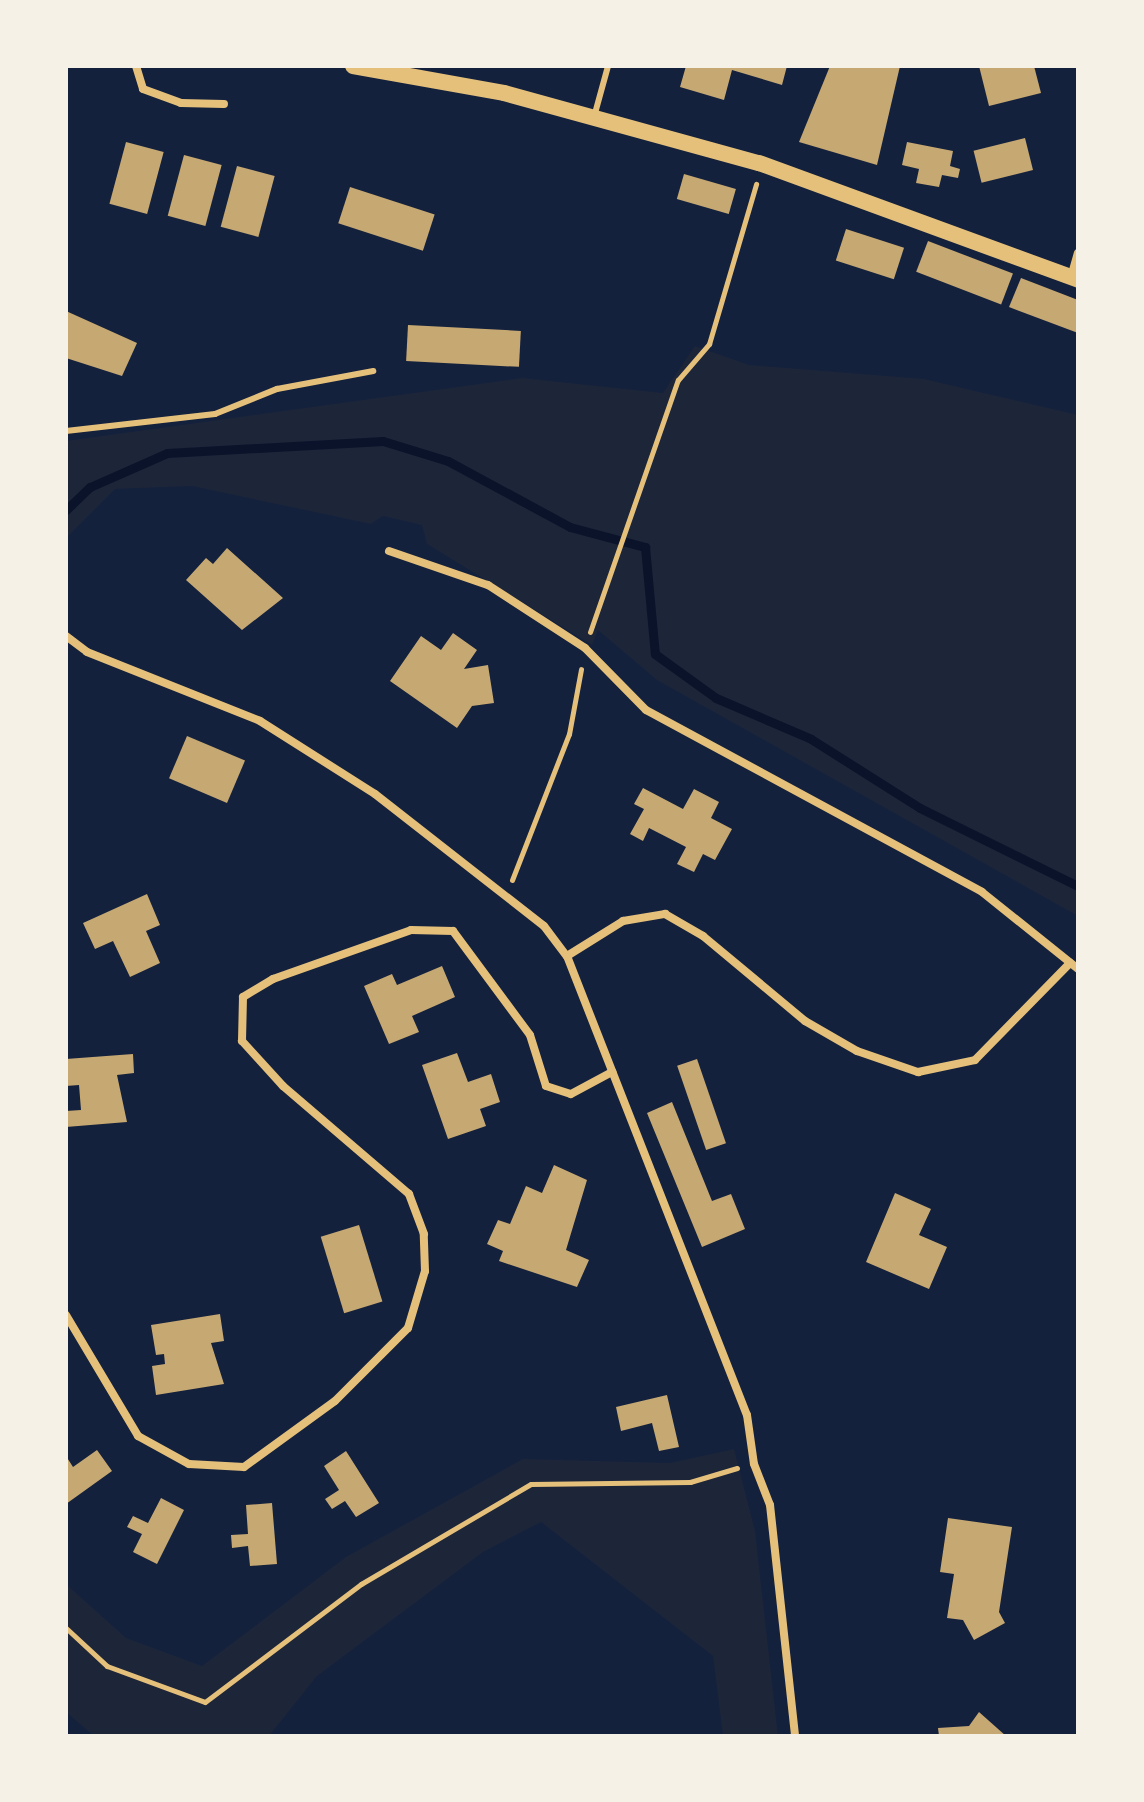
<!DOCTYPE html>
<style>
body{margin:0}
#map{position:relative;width:1144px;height:1802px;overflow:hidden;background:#14213d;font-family:"DejaVu Sans",sans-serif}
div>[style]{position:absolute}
.green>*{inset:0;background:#1d2539}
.stream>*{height:9px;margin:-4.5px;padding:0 4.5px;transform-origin:4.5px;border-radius:4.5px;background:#0b132b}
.building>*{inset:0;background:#c6a872;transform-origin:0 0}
.path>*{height:5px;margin:-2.5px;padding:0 2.5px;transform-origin:2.5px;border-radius:2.5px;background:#e5c07b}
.service>*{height:6px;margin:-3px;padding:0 3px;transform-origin:3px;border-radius:3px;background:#e5c07b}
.minor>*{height:8px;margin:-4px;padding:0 4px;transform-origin:4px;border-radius:4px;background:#e5c07b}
.secondary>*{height:16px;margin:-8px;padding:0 8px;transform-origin:8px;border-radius:8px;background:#e5c07b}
span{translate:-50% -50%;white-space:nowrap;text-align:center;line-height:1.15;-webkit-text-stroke:8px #f6f1e7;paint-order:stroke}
.frame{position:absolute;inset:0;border:68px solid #f6f1e7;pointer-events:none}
</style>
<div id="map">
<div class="green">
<i style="clip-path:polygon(695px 346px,749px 365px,924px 379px,1078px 415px,1078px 916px,657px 680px,598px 630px,592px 645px,427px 544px,422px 525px,383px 516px,371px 524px,192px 486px,115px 489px,66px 538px,66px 441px,522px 378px,663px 393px)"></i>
<i style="clip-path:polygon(734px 1449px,755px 1531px,778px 1736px,723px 1736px,713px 1656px,541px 1522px,483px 1552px,317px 1676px,269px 1736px,94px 1736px,66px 1712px,66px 1584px,126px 1638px,202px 1666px,346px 1557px,523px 1459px,670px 1463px)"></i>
</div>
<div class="stream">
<i style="left:66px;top:510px;width:33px;rotate:-44deg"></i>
<i style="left:90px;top:487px;width:84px;rotate:-23.8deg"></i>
<i style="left:167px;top:453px;width:216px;rotate:-3.2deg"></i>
<i style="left:383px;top:441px;width:68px;rotate:17.1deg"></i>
<i style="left:448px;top:461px;width:139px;rotate:28.4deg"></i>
<i style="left:570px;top:527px;width:78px;rotate:14.9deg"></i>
<i style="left:645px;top:547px;width:107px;rotate:84.7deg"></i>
<i style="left:655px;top:654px;width:75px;rotate:35.8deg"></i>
<i style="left:716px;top:698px;width:103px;rotate:23.3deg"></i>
<i style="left:811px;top:739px;width:129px;rotate:32.3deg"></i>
<i style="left:920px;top:808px;width:176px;rotate:26.3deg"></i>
</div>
<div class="building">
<i style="clip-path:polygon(686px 66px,787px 66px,782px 85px,732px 70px,724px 100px,680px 87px)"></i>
<i style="clip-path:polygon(830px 66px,900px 66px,877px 165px,799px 142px)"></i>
<i style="clip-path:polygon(979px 66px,1034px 66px,1041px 93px,989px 106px)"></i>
<i style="left:1025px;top:138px;width:33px;height:53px;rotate:76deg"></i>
<i style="left:126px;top:142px;width:39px;height:64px;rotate:15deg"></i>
<i style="clip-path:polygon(907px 142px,953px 151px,950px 166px,960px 169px,958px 178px,942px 175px,939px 187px,916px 183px,919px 169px,902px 165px)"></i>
<i style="left:184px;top:155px;width:39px;height:63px;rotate:15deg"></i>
<i style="left:237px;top:166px;width:39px;height:63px;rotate:15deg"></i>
<i style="left:684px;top:174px;width:54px;height:26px;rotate:16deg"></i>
<i style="left:350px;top:187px;width:89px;height:38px;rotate:18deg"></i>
<i style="left:846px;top:229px;width:61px;height:33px;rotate:18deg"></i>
<i style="left:928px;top:241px;width:91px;height:33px;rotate:21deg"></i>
<i style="clip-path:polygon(1021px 278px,1078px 300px,1078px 333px,1009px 307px)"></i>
<i style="clip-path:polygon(66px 311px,137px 343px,122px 376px,66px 358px)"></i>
<i style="left:408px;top:325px;width:113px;height:36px;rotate:3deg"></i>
<i style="clip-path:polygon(227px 548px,283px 598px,242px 630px,186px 580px,206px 558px,213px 564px)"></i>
<i style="clip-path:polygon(453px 633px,477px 650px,464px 669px,488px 665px,494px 703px,472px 706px,457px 728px,390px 681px,421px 636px,441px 650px)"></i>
<i style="left:187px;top:736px;width:63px;height:46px;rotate:23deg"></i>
<i style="clip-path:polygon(643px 788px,683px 809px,694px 789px,719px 802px,711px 818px,732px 829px,715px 860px,703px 854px,694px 872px,677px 864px,686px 847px,649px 828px,643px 841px,630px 834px,644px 809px,634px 804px)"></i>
<i style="clip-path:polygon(147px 894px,160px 925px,146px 931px,160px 963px,130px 977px,113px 941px,95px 949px,83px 923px)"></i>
<i style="clip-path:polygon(442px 966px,455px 997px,412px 1016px,419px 1032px,389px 1044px,364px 986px,392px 974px,397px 985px)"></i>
<i style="clip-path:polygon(457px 1053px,468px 1082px,491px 1074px,500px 1102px,480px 1109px,486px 1126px,448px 1139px,422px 1065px)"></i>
<i style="clip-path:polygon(133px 1054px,134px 1073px,117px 1075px,127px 1122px,66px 1127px,66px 1111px,81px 1110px,79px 1085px,66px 1086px,66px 1059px)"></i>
<i style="left:697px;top:1059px;width:89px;height:21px;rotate:71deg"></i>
<i style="clip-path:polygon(672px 1102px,712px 1201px,731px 1194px,745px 1229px,702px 1247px,647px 1113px)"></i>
<i style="clip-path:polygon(554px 1165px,587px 1180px,566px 1250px,589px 1260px,577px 1287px,499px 1261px,503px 1251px,487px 1244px,498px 1220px,510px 1224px,526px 1186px,542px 1193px)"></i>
<i style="clip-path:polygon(895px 1193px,931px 1209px,919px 1235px,947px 1247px,929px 1289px,866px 1262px)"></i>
<i style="left:359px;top:1225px;width:80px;height:40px;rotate:73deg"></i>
<i style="clip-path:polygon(220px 1314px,224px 1341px,211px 1343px,224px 1384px,156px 1395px,152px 1366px,165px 1364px,164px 1354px,156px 1355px,151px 1325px)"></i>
<i style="clip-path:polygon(667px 1395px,679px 1447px,659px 1451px,652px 1423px,621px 1431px,616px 1407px)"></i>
<i style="clip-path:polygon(97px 1450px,112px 1471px,66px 1504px,66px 1456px,73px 1467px)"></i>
<i style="clip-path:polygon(346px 1451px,379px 1503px,356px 1517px,345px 1501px,332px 1509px,325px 1499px,339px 1490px,324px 1466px)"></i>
<i style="clip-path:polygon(161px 1498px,184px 1510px,157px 1564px,133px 1552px,142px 1534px,127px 1527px,133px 1516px,148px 1523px)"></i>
<i style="clip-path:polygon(272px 1503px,277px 1564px,250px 1566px,248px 1546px,232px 1548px,231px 1535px,248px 1534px,246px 1505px)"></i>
<i style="clip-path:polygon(948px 1518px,1012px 1527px,999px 1612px,1005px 1623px,974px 1640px,963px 1620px,947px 1618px,954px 1574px,940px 1572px)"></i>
<i style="clip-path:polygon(979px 1712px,1006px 1736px,939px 1736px,938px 1728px,969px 1726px)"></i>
</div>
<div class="path">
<i style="left:590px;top:632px;width:267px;rotate:-70.8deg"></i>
<i style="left:678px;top:380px;width:48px;rotate:-49.3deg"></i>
<i style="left:709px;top:344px;width:167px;rotate:-73.6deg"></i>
<i style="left:512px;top:880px;width:157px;rotate:-68.7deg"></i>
<i style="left:569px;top:734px;width:66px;rotate:-79.5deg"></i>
<i style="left:66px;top:1628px;width:56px;rotate:42.8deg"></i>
<i style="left:107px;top:1666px;width:104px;rotate:20.2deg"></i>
<i style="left:205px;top:1702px;width:196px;rotate:-37.1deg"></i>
<i style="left:361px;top:1584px;width:197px;rotate:-30.5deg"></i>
<i style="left:531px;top:1484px;width:159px;rotate:-0.7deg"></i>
<i style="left:690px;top:1482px;width:49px;rotate:-16.6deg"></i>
</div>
<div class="service">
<i style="left:594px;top:117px;width:53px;rotate:-74.6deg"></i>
<i style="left:66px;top:431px;width:150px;rotate:-6.5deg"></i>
<i style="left:215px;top:414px;width:67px;rotate:-22deg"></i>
<i style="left:277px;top:389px;width:98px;rotate:-10.6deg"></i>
</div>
<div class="minor">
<i style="left:136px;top:66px;width:24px;rotate:73deg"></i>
<i style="left:143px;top:89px;width:40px;rotate:20.2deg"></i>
<i style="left:181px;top:103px;width:43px;rotate:1.3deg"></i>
<i style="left:1071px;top:277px;width:25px;rotate:-74deg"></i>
<i style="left:389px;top:551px;width:105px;rotate:19deg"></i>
<i style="left:488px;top:585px;width:116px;rotate:33deg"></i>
<i style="left:585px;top:648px;width:87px;rotate:45.5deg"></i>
<i style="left:646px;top:710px;width:382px;rotate:28.4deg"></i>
<i style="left:982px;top:892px;width:123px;rotate:38.7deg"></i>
<i style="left:66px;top:636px;width:26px;rotate:37deg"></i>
<i style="left:87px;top:652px;width:186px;rotate:21.7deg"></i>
<i style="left:260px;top:721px;width:136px;rotate:32.4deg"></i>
<i style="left:375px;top:794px;width:214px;rotate:38deg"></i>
<i style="left:544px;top:926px;width:38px;rotate:53deg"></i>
<i style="left:567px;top:956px;width:493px;rotate:68.6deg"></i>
<i style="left:747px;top:1415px;width:49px;rotate:81.9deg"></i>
<i style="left:754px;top:1464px;width:44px;rotate:68.7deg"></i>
<i style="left:770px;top:1505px;width:232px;rotate:83.8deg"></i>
<i style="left:567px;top:956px;width:66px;rotate:-32deg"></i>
<i style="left:623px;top:921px;width:43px;rotate:-9.5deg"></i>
<i style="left:665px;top:914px;width:44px;rotate:30.1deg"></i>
<i style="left:703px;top:936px;width:133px;rotate:39.8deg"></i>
<i style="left:805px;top:1021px;width:60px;rotate:30deg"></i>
<i style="left:857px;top:1051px;width:65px;rotate:19deg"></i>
<i style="left:918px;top:1072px;width:58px;rotate:-11.9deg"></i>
<i style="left:975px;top:1060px;width:136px;rotate:-45.6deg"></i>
<i style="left:66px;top:1315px;width:141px;rotate:59.2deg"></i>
<i style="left:138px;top:1436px;width:58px;rotate:28.8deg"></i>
<i style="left:189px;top:1464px;width:55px;rotate:3.1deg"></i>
<i style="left:244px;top:1467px;width:112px;rotate:-36deg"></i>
<i style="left:335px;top:1401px;width:103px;rotate:-45deg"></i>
<i style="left:408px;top:1328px;width:59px;rotate:-73.4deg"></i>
<i style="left:425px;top:1271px;width:37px;rotate:-92deg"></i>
<i style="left:424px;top:1234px;width:43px;rotate:-110.6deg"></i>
<i style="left:409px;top:1194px;width:166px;rotate:-139.4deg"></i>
<i style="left:283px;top:1086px;width:61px;rotate:-132.3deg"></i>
<i style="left:242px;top:1041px;width:44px;rotate:-88.7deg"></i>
<i style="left:243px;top:997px;width:35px;rotate:-31deg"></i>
<i style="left:273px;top:979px;width:146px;rotate:-19.5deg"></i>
<i style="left:411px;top:930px;width:42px;rotate:1.4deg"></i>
<i style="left:453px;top:931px;width:129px;rotate:53.5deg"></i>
<i style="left:530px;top:1035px;width:53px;rotate:72.6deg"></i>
<i style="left:546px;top:1086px;width:26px;rotate:18deg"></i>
<i style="left:571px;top:1094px;width:47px;rotate:-28.2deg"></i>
</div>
<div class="secondary">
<i style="left:353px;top:66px;width:153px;rotate:10.1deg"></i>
<i style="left:504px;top:93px;width:264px;rotate:15.4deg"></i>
<i style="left:759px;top:163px;width:340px;rotate:20.1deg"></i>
</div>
<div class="frame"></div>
</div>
